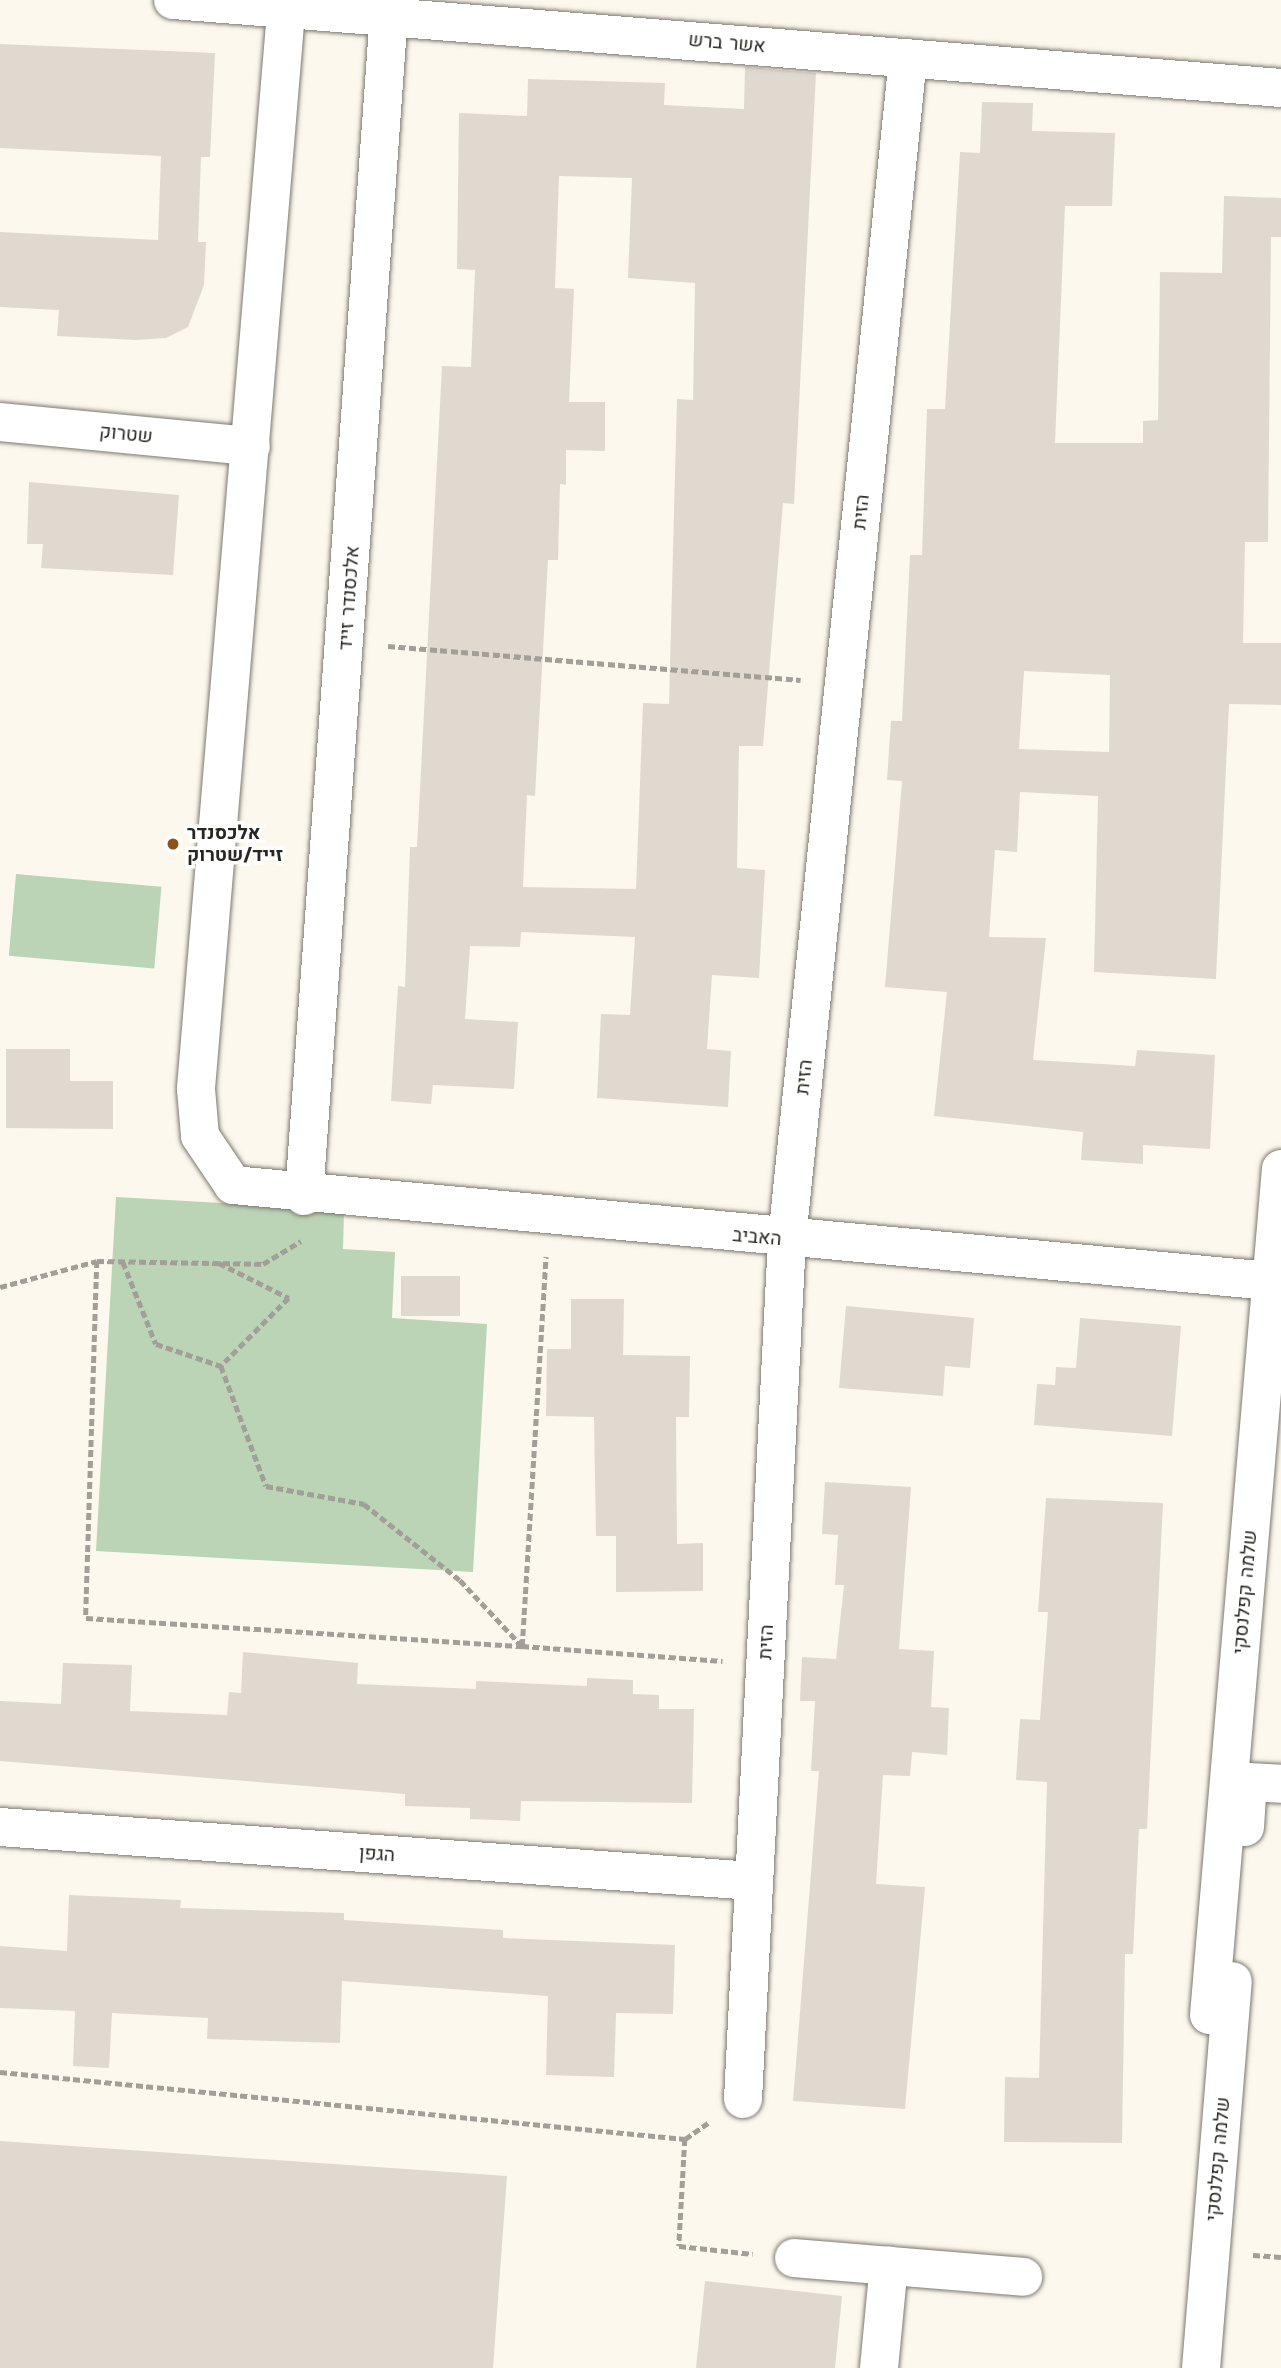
<!DOCTYPE html>
<meta charset="utf-8">
<style>
body{margin:0}
#map{position:relative;width:1281px;height:2368px;overflow:hidden;background:#fcf8ed;font-family:"Work Sans",Heebo,sans-serif}
div>[style]{position:absolute}
.green>*{inset:0;background:#bad4b5;transform-origin:0 0}
.building>*{inset:0;background:#e0d9cf;transform-origin:0 0}
.path>*{height:4.5px;margin-top:-2.25px;transform-origin:0;background:repeating-linear-gradient(90deg,#a19f97 0 7px,transparent 0 10.5px)}
.roads{filter:drop-shadow(0 0 2px #7c786f) drop-shadow(0 0 2px #7c786f)}
.minor>*{height:38px;margin:-19px;padding:0 19px;transform-origin:19px;border-radius:19px;background:#fff}
.dots>*{width:19px;height:19px;translate:-50% -50%;box-sizing:border-box;border:4px solid #fff;border-radius:50%}
span{translate:-50% -50%;white-space:nowrap;text-align:center;line-height:1.15;-webkit-text-stroke:7px #fff;paint-order:stroke}
.street-label{font-size:19px;color:#282723}
.poi-label{font-size:19px;color:#282723;font-weight:700}
.left{translate:0 -50%;text-align:left}
</style>
<div id="map">
<div class="green">
<i style="left:16px;top:874px;width:146px;height:82px;rotate:5deg"></i>
<i style="clip-path:polygon(116px 1197px,344px 1210px,343px 1249px,395px 1252px,392px 1318px,487px 1324px,473px 1572px,96px 1551px)"></i>
</div>
<div class="building">
<i style="clip-path:polygon(0 44px,215px 53px,210px 157px,201px 157px,198px 242px,206px 242px,204px 285px,188px 327px,166px 338px,136px 340px,57px 336px,59px 310px,0 307px,0 232px,158px 240px,161px 156px,0 148px)"></i>
<i style="clip-path:polygon(evenodd,745px 67px,816px 73px,794px 504px,783px 503px,763px 746px,739px 746px,737px 868px,765px 870px,759px 978px,712px 975px,707px 1049px,731px 1051px,728px 1107px,597px 1098px,601px 1014px,630px 1015px,635px 937px,521px 932px,520px 947px,470px 946px,465px 1019px,518px 1022px,514px 1089px,433px 1085px,431px 1104px,391px 1101px,398px 986px,405px 987px,410px 847px,417px 847px,442px 366px,471px 367px,475px 270px,457px 269px,459px 113px,527px 116px,528px 79px,665px 83px,664px 105px,744px 109px,745px 67px,559px 176px,632px 178px,628px 278px,695px 283px,693px 400px,677px 399px,669px 704px,643px 703px,636px 889px,523px 887px,527px 795px,535px 796px,548px 560px,558px 560px,560px 484px,566px 485px,566px 450px,605px 451px,605px 402px,569px 402px,574px 289px,555px 288px,559px 176px)"></i>
<i style="clip-path:polygon(evenodd,982px 102px,1033px 103px,1032px 131px,1115px 133px,1112px 206px,1065px 206px,1055px 443px,1143px 443px,1143px 421px,1158px 420px,1160px 272px,1222px 273px,1224px 196px,1281px 198px,1281px 237px,1271px 237px,1268px 542px,1245px 542px,1243px 643px,1281px 643px,1281px 705px,1229px 704px,1216px 979px,1094px 972px,1098px 796px,1020px 792px,1017px 852px,995px 850px,989px 937px,1046px 938px,1033px 1060px,1135px 1066px,1137px 1050px,1215px 1055px,1210px 1149px,1143px 1145px,1143px 1164px,1081px 1160px,1083px 1132px,934px 1116px,947px 992px,885px 987px,902px 781px,887px 780px,891px 721px,902px 721px,910px 555px,922px 555px,927px 409px,945px 409px,960px 152px,980px 153px,982px 102px,1024px 671px,1110px 675px,1109px 752px,1019px 749px,1024px 671px)"></i>
<i style="clip-path:polygon(29px 482px,179px 495px,173px 575px,41px 568px,43px 544px,27px 544px)"></i>
<i style="clip-path:polygon(6px 1049px,70px 1049px,70px 1081px,113px 1081px,113px 1129px,6px 1128px)"></i>
<i style="left:401px;top:1276px;width:59px;height:40px"></i>
<i style="clip-path:polygon(571px 1299px,624px 1299px,623px 1355px,690px 1356px,689px 1417px,676px 1417px,677px 1544px,703px 1543px,703px 1591px,616px 1592px,616px 1536px,596px 1536px,594px 1417px,546px 1416px,547px 1349px,571px 1349px)"></i>
<i style="clip-path:polygon(846px 1306px,974px 1318px,970px 1368px,945px 1366px,943px 1396px,839px 1388px)"></i>
<i style="clip-path:polygon(1080px 1318px,1181px 1326px,1172px 1436px,1034px 1425px,1037px 1384px,1055px 1385px,1056px 1367px,1076px 1368px)"></i>
<i style="clip-path:polygon(825px 1482px,911px 1487px,899px 1649px,934px 1651px,931px 1707px,949px 1708px,947px 1755px,912px 1752px,910px 1776px,883px 1775px,876px 1884px,925px 1887px,905px 2109px,793px 2101px,819px 1771px,811px 1771px,815px 1701px,800px 1701px,802px 1657px,836px 1659px,844px 1585px,835px 1585px,838px 1535px,822px 1534px)"></i>
<i style="clip-path:polygon(1046px 1498px,1163px 1503px,1147px 1829px,1139px 1829px,1133px 1954px,1125px 1954px,1122px 2143px,1004px 2142px,1005px 2077px,1039px 2078px,1047px 1782px,1016px 1780px,1020px 1719px,1040px 1720px,1048px 1612px,1038px 1612px)"></i>
<i style="clip-path:polygon(243px 1652px,358px 1663px,357px 1684px,476px 1689px,476px 1681px,587px 1686px,587px 1678px,633px 1680px,633px 1694px,659px 1695px,659px 1709px,694px 1709px,692px 1803px,521px 1801px,520px 1821px,470px 1819px,470px 1808px,405px 1806px,405px 1794px,0 1761px,0 1701px,61px 1704px,63px 1663px,132px 1665px,130px 1711px,227px 1715px,229px 1692px,241px 1693px)"></i>
<i style="clip-path:polygon(69px 1895px,181px 1900px,180px 1908px,344px 1913px,344px 1920px,503px 1930px,503px 1938px,675px 1945px,673px 2014px,616px 2013px,614px 2077px,546px 2075px,548px 1996px,342px 1981px,340px 2043px,207px 2039px,208px 2018px,112px 2013px,109px 2068px,73px 2066px,75px 2011px,0 2008px,0 1946px,67px 1951px)"></i>
<i style="clip-path:polygon(0 2141px,507px 2176px,493px 2368px,0 2368px)"></i>
<i style="clip-path:polygon(705px 2281px,842px 2296px,835px 2368px,696px 2368px)"></i>
</div>
<div class="path">
<i style="left:388px;top:646px;width:414px;rotate:4.7deg"></i>
<i style="left:97px;top:1261px;width:357px;rotate:91.8deg"></i>
<i style="left:86px;top:1618px;width:437px;rotate:3.7deg"></i>
<i style="left:522px;top:1646px;width:390px;rotate:-86.5deg"></i>
<i style="left:123px;top:1262px;width:88px;rotate:68.1deg"></i>
<i style="left:156px;top:1344px;width:69px;rotate:18.7deg"></i>
<i style="left:219px;top:1263px;width:78px;rotate:26.6deg"></i>
<i style="left:289px;top:1298px;width:96px;rotate:135deg"></i>
<i style="left:221px;top:1366px;width:128px;rotate:69.4deg"></i>
<i style="left:266px;top:1486px;width:100px;rotate:10.4deg"></i>
<i style="left:364px;top:1504px;width:122px;rotate:38.4deg"></i>
<i style="left:460px;top:1580px;width:91px;rotate:46.8deg"></i>
<i style="left:522px;top:1646px;width:201px;rotate:4.3deg"></i>
<i style="left:0;top:1287px;width:100px;rotate:-15deg"></i>
<i style="left:97px;top:1261px;width:166px;rotate:1deg"></i>
<i style="left:263px;top:1264px;width:44px;rotate:-31.2deg"></i>
<i style="left:0;top:2072px;width:688px;rotate:5.59deg"></i>
<i style="left:685px;top:2139px;width:28px;rotate:-35deg"></i>
<i style="left:685px;top:2139px;width:107px;rotate:93.2deg"></i>
<i style="left:679px;top:2246px;width:74px;rotate:6.2deg"></i>
<i style="left:1253px;top:2255px;width:28px;rotate:4deg"></i>
</div>
<div class="roads">
<div class="minor">
<i style="left:173px;top:0;width:1111px;rotate:4.54deg"></i>
<i style="left:287px;top:0;width:1093px;rotate:94.78deg"></i>
<i style="left:196px;top:1089px;width:47px;rotate:85.1deg"></i>
<i style="left:200px;top:1136px;width:59px;rotate:56deg"></i>
<i style="left:233px;top:1185px;width:1052px;rotate:5.29deg"></i>
<i style="left:0;top:422px;width:252px;rotate:5.5deg"></i>
<i style="left:304px;top:1196px;width:1199px;rotate:-85.89deg"></i>
<i style="left:0;top:1827px;width:755px;rotate:4.1deg"></i>
<i style="left:1245px;top:1827px;width:45px;rotate:-86.2deg"></i>
<i style="left:1248px;top:1782px;width:33px;rotate:3deg"></i>
<i style="left:1209px;top:2015px;width:849px;rotate:-85.14deg"></i>
<i style="left:743px;top:2099px;width:861px;rotate:-87.07deg"></i>
<i style="left:787px;top:1239px;width:1187px;rotate:-84.15deg"></i>
<i style="left:794px;top:2258px;width:230px;rotate:4.7deg"></i>
<i style="left:879px;top:2368px;width:103px;rotate:-84.5deg"></i>
<i style="left:1201px;top:2368px;width:388px;rotate:-85.3deg"></i>
</div>
</div>
<div class="dots">
<i style="left:173px;top:844px;background:#905119"></i>
</div>
<div class="street-label">
<span style="left:727px;top:43px;rotate:5deg">אשר ברש</span>
<span style="left:126px;top:434px;rotate:6deg">שטרוק</span>
<span style="left:861px;top:512px;rotate:-84deg">הזית</span>
<span style="left:349px;top:598px;rotate:-86deg">אלכסנדר זייד</span>
<span style="left:804px;top:1077px;rotate:-84deg">הזית</span>
<span style="left:757px;top:1237px;rotate:5deg">האביב</span>
<span style="left:1245px;top:1592px;rotate:-85deg">שלמה קפלנסקי</span>
<span style="left:766px;top:1642px;rotate:-87deg">הזית</span>
<span style="left:377px;top:1854px;rotate:4deg">הגפן</span>
<span style="left:1218px;top:2159px;rotate:-85deg">שלמה קפלנסקי</span>
</div>
<div class="poi-label">
<span class="left" style="left:187px;top:844px">אלכסנדר<br>זייד/שטרוק</span>
</div>
</div>
